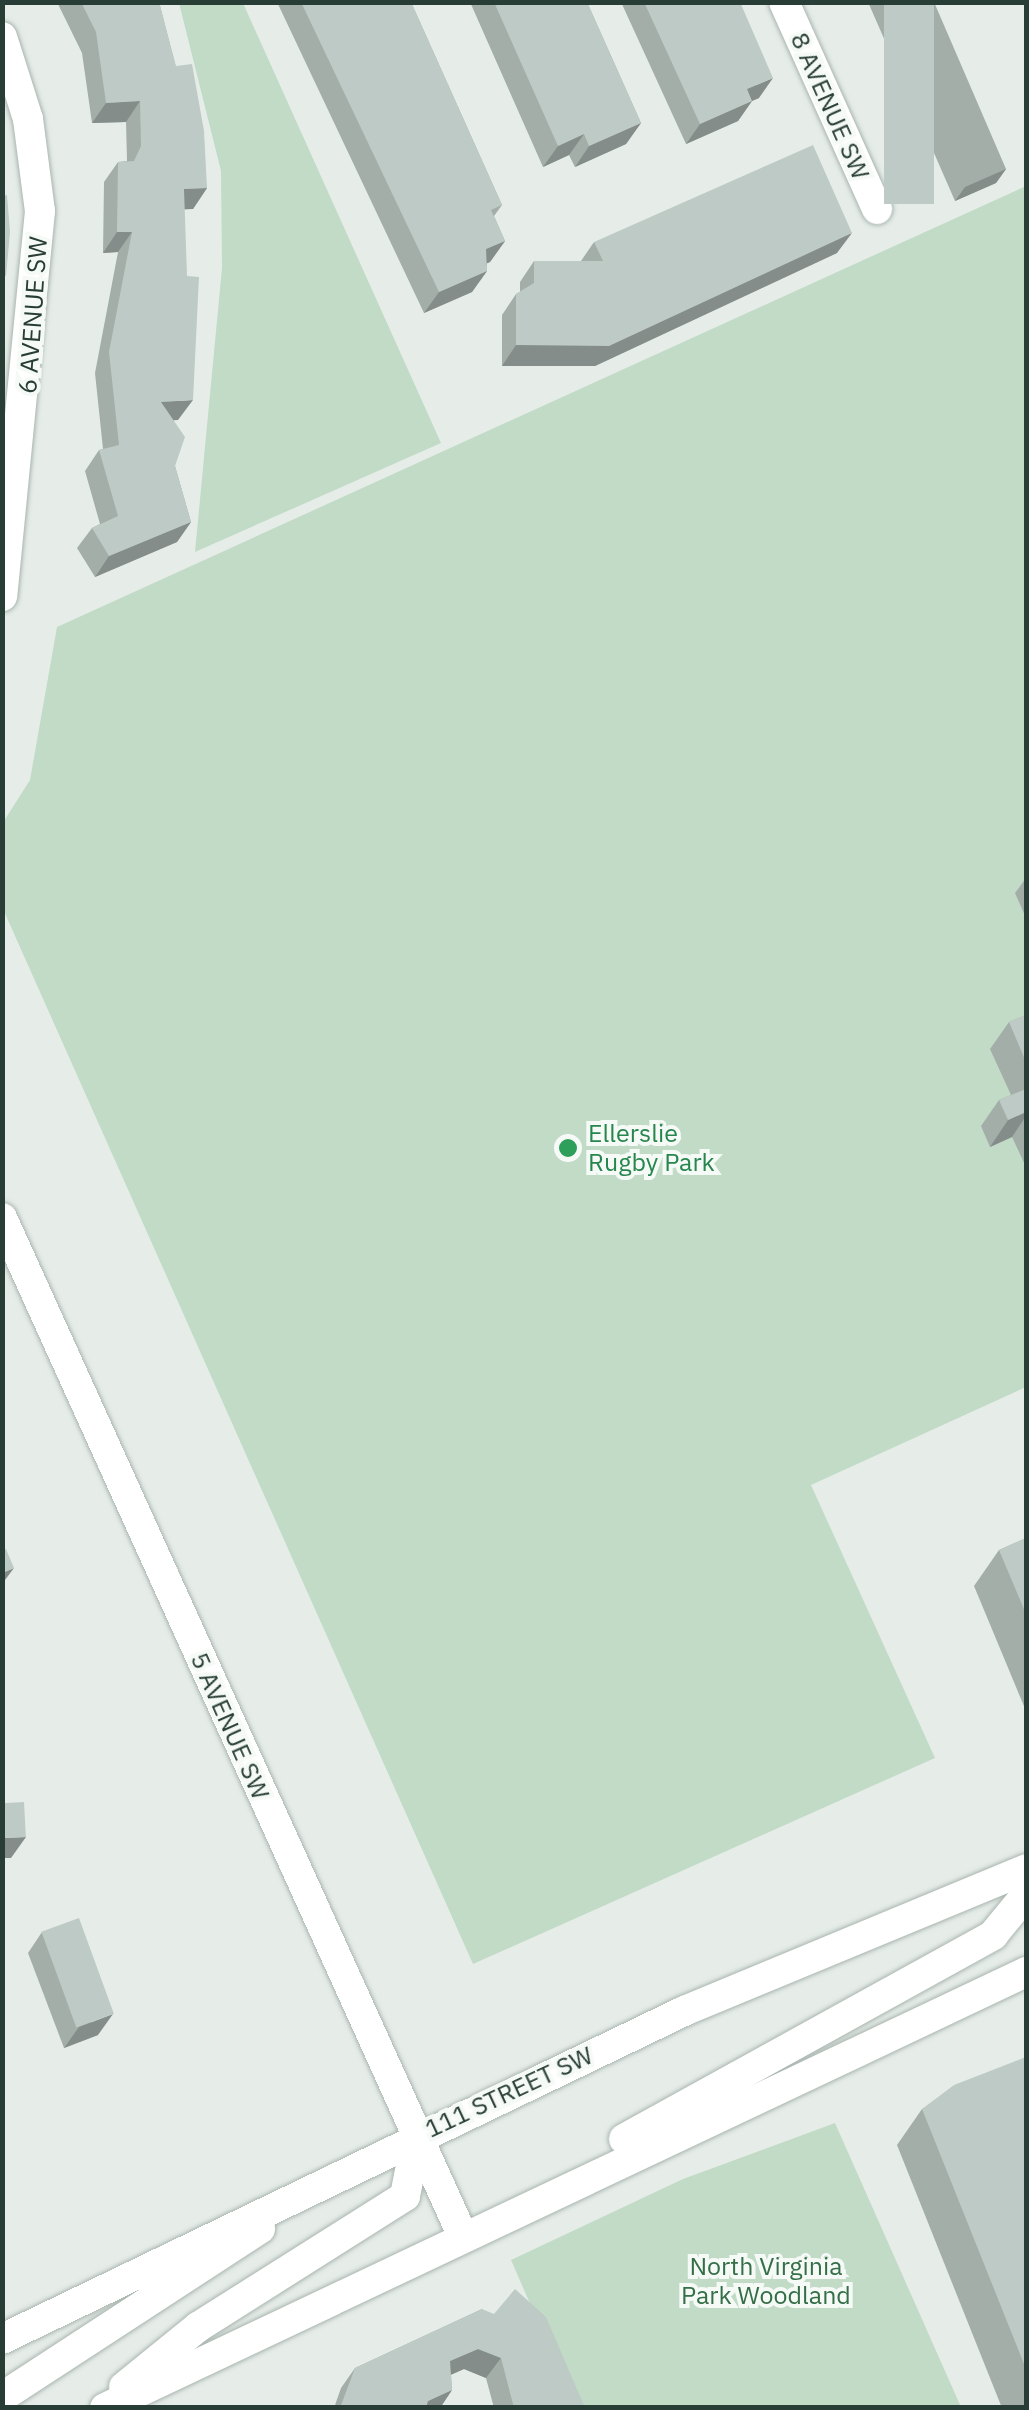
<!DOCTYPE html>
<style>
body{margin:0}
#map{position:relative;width:1029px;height:2410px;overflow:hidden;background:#e6ede9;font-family:"IBM Plex Sans",sans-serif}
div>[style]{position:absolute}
.green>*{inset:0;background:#c1dbc6}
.roads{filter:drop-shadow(0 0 2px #a9b5af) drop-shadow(0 0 2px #a9b5af)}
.minor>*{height:30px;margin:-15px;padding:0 15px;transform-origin:15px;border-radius:15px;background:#fff}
.secondary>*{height:30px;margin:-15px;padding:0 15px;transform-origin:15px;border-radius:15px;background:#fff}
.wall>*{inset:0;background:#a3aea9}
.shaded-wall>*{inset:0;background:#858d8a}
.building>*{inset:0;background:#becac5;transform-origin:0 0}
.dots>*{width:28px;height:28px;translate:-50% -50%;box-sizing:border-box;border:5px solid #f6faf7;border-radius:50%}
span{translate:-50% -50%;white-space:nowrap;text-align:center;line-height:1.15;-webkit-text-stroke:8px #f6faf7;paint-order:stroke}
.street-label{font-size:25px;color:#273d35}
.leisure-label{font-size:25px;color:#27864d}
.left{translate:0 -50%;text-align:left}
.park-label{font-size:25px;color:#356f48}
.frame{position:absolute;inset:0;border:5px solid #273d35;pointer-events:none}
</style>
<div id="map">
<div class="green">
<i style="clip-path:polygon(179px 3px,243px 3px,441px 443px,195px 552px,222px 268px,221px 171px)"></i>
<i style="clip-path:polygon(1026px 186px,1026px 1387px,811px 1485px,935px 1758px,473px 1964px,3px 909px,2px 824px,30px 780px,57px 627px)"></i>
<i style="clip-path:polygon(835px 2123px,961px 2407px,575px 2407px,511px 2260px,683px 2179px)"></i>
</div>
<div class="roads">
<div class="minor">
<i style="left:784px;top:2px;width:227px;rotate:65.8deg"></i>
<i style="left:2px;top:37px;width:86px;rotate:72.4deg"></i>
<i style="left:28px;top:119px;width:93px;rotate:82.6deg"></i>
<i style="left:40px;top:211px;width:387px;rotate:95.6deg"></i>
<i style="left:2px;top:1218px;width:1113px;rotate:65.65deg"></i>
</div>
<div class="secondary">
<i style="left:624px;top:2139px;width:422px;rotate:-28.9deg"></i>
<i style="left:993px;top:1935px;width:52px;rotate:-50.5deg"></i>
<i style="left:2px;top:2339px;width:757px;rotate:-25.68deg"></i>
<i style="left:684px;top:2011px;width:370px;rotate:-22.5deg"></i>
<i style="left:124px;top:2387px;width:95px;rotate:-39deg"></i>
<i style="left:198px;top:2327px;width:245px;rotate:-32.3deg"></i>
<i style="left:405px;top:2196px;width:62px;rotate:-78.9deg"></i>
<i style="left:2px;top:2397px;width:308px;rotate:-33.1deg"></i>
<i style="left:105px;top:2408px;width:1019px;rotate:-25.33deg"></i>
</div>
</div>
<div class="wall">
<i style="clip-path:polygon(57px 2px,159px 2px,207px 188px,193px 209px,184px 209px,178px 420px,174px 420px,175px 466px,191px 522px,177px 542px,95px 577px,77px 548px,92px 528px,100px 524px,85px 471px,99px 450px,103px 449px,95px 373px,118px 252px,103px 253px,104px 182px,118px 162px,127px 161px,126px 122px,92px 123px,82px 53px)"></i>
<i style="clip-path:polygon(277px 2px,411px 2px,502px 205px,494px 216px,505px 241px,490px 262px,487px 263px,487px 271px,472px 292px,424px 313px)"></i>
<i style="clip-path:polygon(470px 2px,587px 2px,641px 123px,626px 144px,575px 167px,569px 155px,543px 167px)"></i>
<i style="clip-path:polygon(621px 2px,740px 2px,759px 98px,752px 101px,738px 121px,686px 144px)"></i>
<i style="clip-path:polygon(868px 2px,934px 2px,1006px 169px,996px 183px,955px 201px)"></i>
<i style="clip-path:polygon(594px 242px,837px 253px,595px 366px,502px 366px,502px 315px,516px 294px,520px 292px,520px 282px,534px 261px,581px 261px)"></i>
<i style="clip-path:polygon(1026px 878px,1026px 918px,1015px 893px)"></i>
<i style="clip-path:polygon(1026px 1015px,1026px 1167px,1012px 1137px,990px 1147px,981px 1126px,999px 1100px,1011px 1095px,990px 1049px,1009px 1022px)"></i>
<i style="clip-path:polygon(1026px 1538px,1026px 1711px,974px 1586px,999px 1550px)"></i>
<i style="clip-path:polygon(42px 1932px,98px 2035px,64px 2048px,28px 1953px)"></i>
<i style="clip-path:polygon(1026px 2057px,1026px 2408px,1002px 2408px,897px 2145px,922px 2109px)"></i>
<i style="clip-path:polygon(482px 2309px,585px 2408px,494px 2408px,486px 2378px,464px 2369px,451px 2375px,452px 2390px,440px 2408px,334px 2408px,341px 2388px,355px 2368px)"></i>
</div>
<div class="shaded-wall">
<i style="clip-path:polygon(773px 78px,759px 98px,733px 109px,747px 89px)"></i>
<i style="clip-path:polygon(140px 101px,126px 122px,92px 123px,106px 103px)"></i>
<i style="clip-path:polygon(752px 101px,738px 121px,686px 144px,700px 124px)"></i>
<i style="clip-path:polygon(641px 123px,626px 144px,575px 167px,589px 146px)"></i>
<i style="clip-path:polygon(584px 134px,569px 155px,543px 167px,558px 146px)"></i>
<i style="clip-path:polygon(1006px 169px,996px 183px,955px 201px,965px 187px)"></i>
<i style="clip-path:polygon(207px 188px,193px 209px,170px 210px,184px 189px)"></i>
<i style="clip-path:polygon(117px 232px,132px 232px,118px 252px,103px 253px)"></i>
<i style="clip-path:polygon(852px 233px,837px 253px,595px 366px,502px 366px,516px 345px)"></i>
<i style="clip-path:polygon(505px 241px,490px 262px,472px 270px,486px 249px)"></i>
<i style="clip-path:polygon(487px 271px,472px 292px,424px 313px,439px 292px)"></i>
<i style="clip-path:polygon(193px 400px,178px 420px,147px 422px,161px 402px)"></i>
<i style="clip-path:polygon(191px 522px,177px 542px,95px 577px,109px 556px)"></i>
<i style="clip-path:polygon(1026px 1112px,1026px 1116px,1012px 1137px,990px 1147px,1008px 1120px)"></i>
<i style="clip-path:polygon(14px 1568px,2px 1584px,2px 1573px)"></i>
<i style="clip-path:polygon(26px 1837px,11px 1858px,2px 1858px,2px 1838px)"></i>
<i style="clip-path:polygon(113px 2014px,98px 2035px,64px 2048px,79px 2027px)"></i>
<i style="clip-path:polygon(478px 2349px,501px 2358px,486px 2378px,464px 2369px,436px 2381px,450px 2361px)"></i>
<i style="clip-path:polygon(452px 2390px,440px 2408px,424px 2408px,428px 2401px)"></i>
</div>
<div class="building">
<i style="clip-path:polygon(81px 2px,159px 2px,176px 66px,192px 64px,204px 131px,207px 188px,184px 189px,187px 276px,199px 277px,193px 400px,161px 402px,185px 437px,175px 466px,191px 522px,109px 556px,92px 528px,118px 516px,99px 450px,119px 445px,109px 352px,132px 232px,117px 232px,118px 162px,134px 161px,141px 146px,140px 101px,106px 103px,96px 32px)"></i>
<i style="clip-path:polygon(301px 2px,411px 2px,502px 205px,491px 210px,505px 241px,486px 249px,487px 271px,439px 292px)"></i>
<i style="clip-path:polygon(494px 2px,587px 2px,641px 123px,589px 146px,584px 134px,558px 146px)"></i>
<i style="clip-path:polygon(644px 2px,740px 2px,773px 78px,747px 89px,752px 101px,700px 124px)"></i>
<i style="left:884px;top:2px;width:50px;height:202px"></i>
<i style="clip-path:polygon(813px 145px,852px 233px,609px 346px,516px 345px,516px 294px,534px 283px,534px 261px,603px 261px,594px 242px)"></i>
<i style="clip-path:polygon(7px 195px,10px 232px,6px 276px,2px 275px,2px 196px)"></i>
<i style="clip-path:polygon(1026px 1015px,1026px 1062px,1009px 1022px)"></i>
<i style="clip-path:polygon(1026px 1089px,1026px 1112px,1008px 1120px,999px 1100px)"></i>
<i style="clip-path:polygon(1026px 1538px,1026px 1614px,999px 1550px)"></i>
<i style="clip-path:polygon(6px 1549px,14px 1568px,2px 1573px,2px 1550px)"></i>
<i style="left:24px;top:1802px;width:35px;height:22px;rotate:87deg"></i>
<i style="left:79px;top:1918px;width:102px;height:40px;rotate:70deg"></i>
<i style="clip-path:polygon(1026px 2057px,1026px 2369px,922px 2109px,954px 2085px)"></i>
<i style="clip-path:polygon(515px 2289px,546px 2317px,585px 2408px,514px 2408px,501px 2358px,478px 2349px,450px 2361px,452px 2390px,428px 2401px,426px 2408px,340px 2408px,355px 2368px,482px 2309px,494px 2314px)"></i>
</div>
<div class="dots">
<i style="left:568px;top:1148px;background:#2e9e5b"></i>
</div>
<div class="street-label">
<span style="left:830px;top:106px;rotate:66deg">8 AVENUE SW</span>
<span style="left:33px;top:315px;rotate:-86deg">6 AVENUE SW</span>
<span style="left:230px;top:1726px;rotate:66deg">5 AVENUE SW</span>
<span style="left:509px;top:2092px;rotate:-25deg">111 STREET SW</span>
</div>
<div class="leisure-label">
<span class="left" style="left:588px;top:1148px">Ellerslie<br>Rugby Park</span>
</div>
<div class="park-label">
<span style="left:766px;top:2281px">North Virginia<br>Park Woodland</span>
</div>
<div class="frame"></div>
</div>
